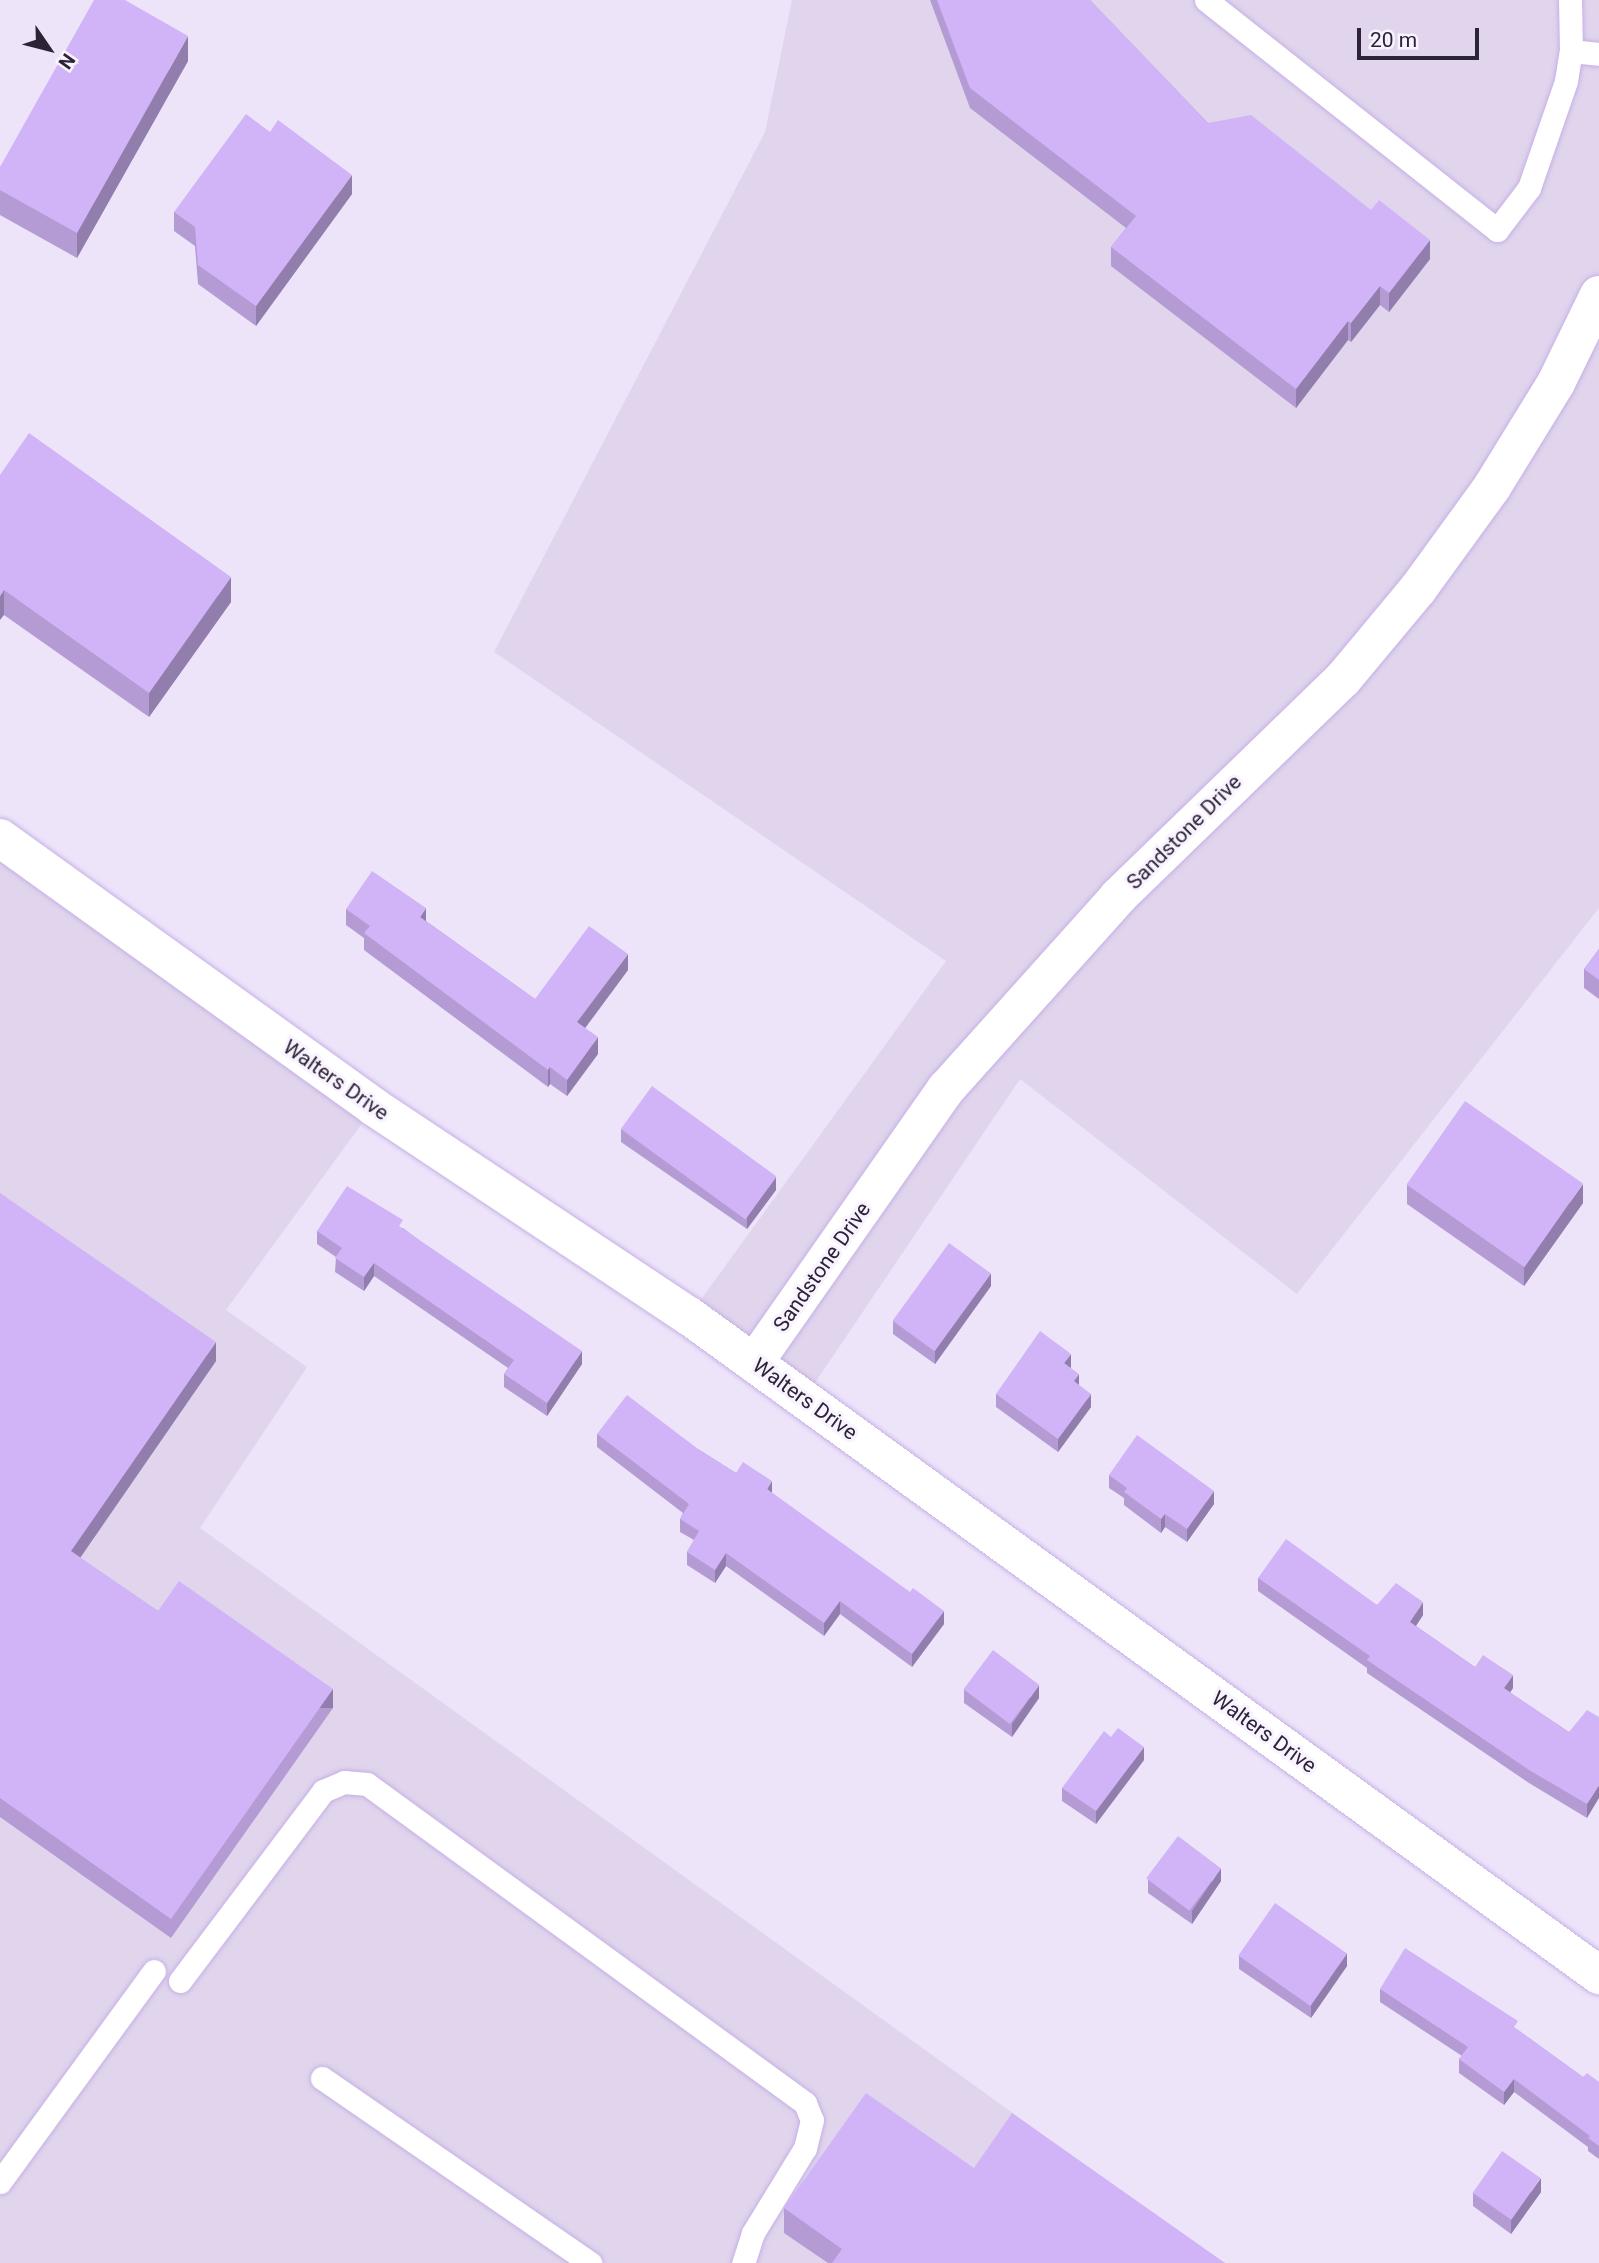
<!DOCTYPE html>
<style>
body{margin:0}
#map{position:relative;width:1599px;height:2263px;overflow:hidden;background:#ede4fa;font-family:Roboto,sans-serif}
div>[style]{position:absolute}
.built>*{inset:0;background:#e0d5ed}
.roads{filter:drop-shadow(0 0 2px #c6b0e5) drop-shadow(0 0 2px #c6b0e5)}
.service>*{height:23px;margin:-11.5px;padding:0 11.5px;transform-origin:11.5px;border-radius:11.5px;background:#fff}
.minor>*{height:38px;margin:-19px;padding:0 19px;transform-origin:19px;border-radius:19px;background:#fff}
.tertiary>*{height:38px;margin:-19px;padding:0 19px;transform-origin:19px;border-radius:19px;background:#fff}
.wall>*{inset:0;background:#b49bd4}
.shaded-wall>*{inset:0;background:#927ead;transform-origin:0 0}
.building>*{inset:0;background:#d1b4f7;transform-origin:0 0}
span{translate:-50% -50%;white-space:nowrap;text-align:center;line-height:1.15;-webkit-text-stroke:6px #f8f3ff;paint-order:stroke}
.street-label{font-size:21px;color:#2c2337}
.north{position:absolute;left:14px;top:14px;width:70px;height:70px;-webkit-text-stroke:5px #f8f3ff;paint-order:stroke;rotate:125deg;font-size:19px;font-weight:700;line-height:28px;text-align:center;color:#2c2337}
.north::after{content:'';display:block;margin:auto;width:24px;height:32px;background:#2c2337;clip-path:polygon(50% 0,100% 100%,50% 72%,0 100%)}
.scale{position:absolute;left:1357px;top:28px;width:122px;height:32px;box-sizing:border-box;border:4px solid #2c2337;border-top:0;padding-left:9px;font-size:21px;line-height:24px;white-space:nowrap;color:#2c2337;-webkit-text-stroke:5px #f8f3ff;paint-order:stroke}
</style>
<div id="map">
<div class="built">
<i style="clip-path:polygon(792px 0,1599px 0,1599px 908px,1297px 1294px,1020px 1079px,804px 1399px,689px 1316px,946px 961px,494px 652px,765px 132px)"></i>
<i style="clip-path:polygon(0 839px,374px 1107px,226px 1310px,307px 1367px,200px 1528px,1221px 2263px,0 2263px)"></i>
</div>
<div class="roads">
<div class="service">
<i style="left:1206px;top:0;width:371px;rotate:38.3deg"></i>
<i style="left:1497px;top:230px;width:53px;rotate:-52.7deg"></i>
<i style="left:1529px;top:188px;width:113px;rotate:-70.9deg"></i>
<i style="left:1566px;top:81px;width:30px;rotate:-81deg"></i>
<i style="left:1571px;top:51px;width:51px;rotate:-91.1deg"></i>
<i style="left:1571px;top:51px;width:28px;rotate:6deg"></i>
<i style="left:180px;top:1981px;width:238px;rotate:-53deg"></i>
<i style="left:323px;top:1791px;width:23px;rotate:-23deg"></i>
<i style="left:344px;top:1782px;width:23px;rotate:5deg"></i>
<i style="left:367px;top:1784px;width:542px;rotate:36.07deg"></i>
<i style="left:805px;top:2103px;width:18px;rotate:68deg"></i>
<i style="left:812px;top:2120px;width:29px;rotate:104deg"></i>
<i style="left:805px;top:2148px;width:100px;rotate:121.5deg"></i>
<i style="left:753px;top:2233px;width:32px;rotate:108deg"></i>
<i style="left:322px;top:2078px;width:326px;rotate:34.6deg"></i>
<i style="left:0;top:2182px;width:261px;rotate:-53.9deg"></i>
</div>
<div class="minor">
<i style="left:754px;top:1363px;width:335px;rotate:-55deg"></i>
<i style="left:946px;top:1089px;width:258px;rotate:-48.1deg"></i>
<i style="left:1118px;top:897px;width:313px;rotate:-44.1deg"></i>
<i style="left:1343px;top:679px;width:117px;rotate:-50.2deg"></i>
<i style="left:1418px;top:589px;width:126px;rotate:-54deg"></i>
<i style="left:1492px;top:487px;width:122px;rotate:-58.4deg"></i>
<i style="left:1556px;top:383px;width:98px;rotate:-64deg"></i>
</div>
<div class="tertiary">
<i style="left:0;top:838px;width:461px;rotate:35.7deg"></i>
<i style="left:374px;top:1107px;width:378px;rotate:33.6deg"></i>
<i style="left:689px;top:1316px;width:1124px;rotate:35.91deg"></i>
</div>
</div>
<div class="wall">
<i style="clip-path:polygon(930px 0,1090px 0,1208px 123px,1430px 259px,1389px 312px,1380px 305px,1351px 342px,1348px 340px,1296px 408px,1111px 266px,1111px 247px,1126px 228px,970px 108px)"></i>
<i style="clip-path:polygon(188px 61px,77px 258px,0 215px,0 167px)"></i>
<i style="clip-path:polygon(352px 194px,256px 326px,198px 284px,195px 246px,174px 231px,174px 212px)"></i>
<i style="clip-path:polygon(0 475px,231px 602px,149px 717px,4px 615px)"></i>
<i style="clip-path:polygon(346px 909px,426px 921px,535px 999px,628px 970px,585px 1028px,598px 1054px,567px 1096px,550px 1084px,548px 1087px,364px 950px,364px 938px,346px 925px)"></i>
<i style="clip-path:polygon(1599px 949px,1599px 999px,1584px 988px,1584px 969px)"></i>
<i style="clip-path:polygon(621px 1129px,776px 1190px,747px 1229px,621px 1142px)"></i>
<i style="clip-path:polygon(1407px 1185px,1583px 1203px,1524px 1286px,1407px 1204px)"></i>
<i style="clip-path:polygon(0 1193px,216px 1361px,80px 1558px,158px 1611px,333px 1708px,171px 1938px,0 1817px)"></i>
<i style="clip-path:polygon(403px 1228px,582px 1364px,547px 1416px,504px 1387px,504px 1374px,508px 1368px,374px 1276px,364px 1291px,335px 1272px,336px 1257px,317px 1244px,317px 1231px)"></i>
<i style="clip-path:polygon(991px 1286px,935px 1364px,893px 1334px,893px 1321px)"></i>
<i style="clip-path:polygon(1071px 1367px,1070px 1368px,1091px 1407px,1058px 1452px,996px 1407px,996px 1394px)"></i>
<i style="clip-path:polygon(597px 1434px,698px 1449px,736px 1473px,772px 1493px,944px 1624px,912px 1667px,840px 1614px,824px 1636px,726px 1566px,715px 1583px,687px 1565px,687px 1552px,694px 1540px,680px 1532px,680px 1519px,683px 1513px,597px 1447px)"></i>
<i style="clip-path:polygon(1109px 1475px,1214px 1504px,1187px 1542px,1165px 1527px,1161px 1533px,1124px 1505px,1124px 1498px,1109px 1488px)"></i>
<i style="clip-path:polygon(1258px 1578px,1423px 1615px,1416px 1626px,1475px 1667px,1513px 1688px,1510px 1693px,1569px 1732px,1599px 1717px,1587px 1818px,1529px 1783px,1367px 1673px,1367px 1668px,1258px 1591px)"></i>
<i style="clip-path:polygon(964px 1690px,1039px 1698px,1012px 1737px,964px 1703px)"></i>
<i style="clip-path:polygon(1144px 1760px,1096px 1824px,1062px 1801px,1062px 1788px)"></i>
<i style="clip-path:polygon(1148px 1880px,1221px 1881px,1192px 1924px,1148px 1893px)"></i>
<i style="clip-path:polygon(1239px 1956px,1347px 1966px,1311px 2018px,1239px 1969px)"></i>
<i style="clip-path:polygon(1380px 1989px,1518px 2030px,1583px 2077px,1599px 2082px,1599px 2159px,1588px 2151px,1588px 2147px,1514px 2092px,1504px 2105px,1459px 2073px,1459px 2059px,1462px 2056px,1380px 2002px)"></i>
<i style="clip-path:polygon(974px 2168px,1225px 2263px,828px 2263px,784px 2233px,784px 2208px)"></i>
<i style="clip-path:polygon(1541px 2192px,1511px 2234px,1473px 2206px,1473px 2193px)"></i>
</div>
<div class="shaded-wall">
<i style="clip-path:polygon(188px 36px,188px 61px,77px 258px,77px 233px)"></i>
<i style="clip-path:polygon(352px 175px,352px 194px,256px 326px,256px 306px)"></i>
<i style="clip-path:polygon(1430px 240px,1430px 259px,1389px 312px,1389px 293px)"></i>
<i style="clip-path:polygon(1380px 286px,1380px 305px,1351px 342px,1351px 323px)"></i>
<i style="clip-path:polygon(1348px 321px,1348px 340px,1296px 408px,1296px 389px)"></i>
<i style="clip-path:polygon(231px 577px,231px 602px,149px 717px,149px 693px)"></i>
<i style="clip-path:polygon(4px 590px,4px 615px,0 620px,0 596px)"></i>
<i style="clip-path:polygon(426px 908px,426px 925px,420px 917px)"></i>
<i style="clip-path:polygon(628px 954px,628px 970px,577px 1039px,577px 1022px)"></i>
<i style="clip-path:polygon(598px 1037px,598px 1054px,567px 1096px,567px 1080px)"></i>
<i style="clip-path:polygon(550px 1067px,550px 1084px,548px 1087px,548px 1070px)"></i>
<i style="clip-path:polygon(776px 1177px,776px 1190px,747px 1229px,747px 1216px)"></i>
<i style="clip-path:polygon(1583px 1184px,1583px 1203px,1524px 1286px,1524px 1267px)"></i>
<i style="clip-path:polygon(374px 1263px,374px 1276px,364px 1291px,364px 1277px)"></i>
<i style="clip-path:polygon(991px 1273px,991px 1286px,935px 1364px,935px 1350px)"></i>
<i style="clip-path:polygon(216px 1342px,216px 1361px,71px 1571px,71px 1551px)"></i>
<i style="clip-path:polygon(582px 1351px,582px 1364px,547px 1416px,547px 1403px)"></i>
<i style="clip-path:polygon(1071px 1354px,1071px 1367px,1064px 1376px,1064px 1363px)"></i>
<i style="clip-path:polygon(1079px 1374px,1079px 1387px,1074px 1381px)"></i>
<i style="clip-path:polygon(1091px 1394px,1091px 1407px,1058px 1452px,1058px 1439px)"></i>
<i style="clip-path:polygon(772px 1481px,772px 1494px,767px 1489px)"></i>
<i style="clip-path:polygon(1214px 1491px,1214px 1504px,1187px 1542px,1187px 1529px)"></i>
<i style="clip-path:polygon(1165px 1514px,1165px 1527px,1161px 1533px,1161px 1519px)"></i>
<i style="clip-path:polygon(726px 1553px,726px 1566px,715px 1583px,715px 1570px)"></i>
<i style="clip-path:polygon(840px 1601px,840px 1614px,824px 1636px,824px 1623px)"></i>
<i style="clip-path:polygon(1423px 1602px,1423px 1615px,1410px 1635px,1410px 1622px)"></i>
<i style="clip-path:polygon(944px 1611px,944px 1624px,912px 1667px,912px 1654px)"></i>
<i style="clip-path:polygon(1513px 1675px,1513px 1688px,1504px 1701px,1504px 1688px)"></i>
<i style="clip-path:polygon(1039px 1685px,1039px 1698px,1012px 1737px,1012px 1724px)"></i>
<i style="left:333px;top:1689px;width:19px;height:281px;rotate:90deg"></i>
<i style="clip-path:polygon(1144px 1747px,1144px 1760px,1096px 1824px,1096px 1811px)"></i>
<i style="clip-path:polygon(1599px 1785px,1599px 1798px,1587px 1818px,1587px 1804px)"></i>
<i style="clip-path:polygon(1221px 1868px,1221px 1881px,1192px 1924px,1192px 1911px)"></i>
<i style="clip-path:polygon(1347px 1953px,1347px 1966px,1311px 2018px,1311px 2005px)"></i>
<i style="clip-path:polygon(1514px 2079px,1514px 2092px,1504px 2105px,1504px 2092px)"></i>
<i style="clip-path:polygon(1541px 2178px,1541px 2192px,1511px 2234px,1511px 2220px)"></i>
</div>
<div class="building">
<i style="clip-path:polygon(94px 0,125px 0,188px 36px,77px 233px,0 190px,0 167px)"></i>
<i style="clip-path:polygon(937px 0,1090px 0,1208px 123px,1251px 115px,1371px 210px,1379px 200px,1430px 240px,1389px 293px,1380px 286px,1351px 323px,1348px 321px,1296px 389px,1111px 247px,1136px 216px,970px 88px)"></i>
<i style="clip-path:polygon(246px 114px,270px 132px,278px 120px,352px 175px,256px 306px,198px 265px,195px 227px,174px 212px)"></i>
<i style="clip-path:polygon(29px 433px,231px 577px,149px 693px,4px 590px,0 596px,0 475px)"></i>
<i style="clip-path:polygon(372px 871px,426px 908px,420px 917px,535px 999px,589px 926px,628px 954px,577px 1022px,598px 1037px,567px 1080px,550px 1067px,548px 1070px,364px 933px,370px 926px,346px 909px)"></i>
<i style="clip-path:polygon(1599px 949px,1599px 980px,1584px 969px)"></i>
<i style="left:652px;top:1086px;width:154px;height:53px;rotate:36deg"></i>
<i style="left:1465px;top:1101px;width:144px;height:102px;rotate:35deg"></i>
<i style="clip-path:polygon(347px 1186px,403px 1220px,399px 1226px,582px 1351px,547px 1403px,504px 1374px,514px 1360px,374px 1263px,364px 1277px,335px 1258px,342px 1248px,317px 1231px)"></i>
<i style="clip-path:polygon(0 1193px,216px 1342px,71px 1551px,158px 1611px,179px 1581px,333px 1689px,171px 1919px,0 1798px)"></i>
<i style="left:949px;top:1243px;width:52px;height:96px;rotate:36deg"></i>
<i style="clip-path:polygon(1040px 1331px,1071px 1354px,1064px 1363px,1079px 1374px,1074px 1381px,1091px 1394px,1058px 1439px,996px 1394px)"></i>
<i style="clip-path:polygon(627px 1395px,698px 1449px,736px 1473px,743px 1462px,772px 1481px,767px 1489px,910px 1592px,913px 1588px,944px 1611px,912px 1654px,840px 1601px,824px 1623px,726px 1553px,715px 1570px,687px 1552px,699px 1531px,680px 1519px,689px 1504px,597px 1434px)"></i>
<i style="clip-path:polygon(1137px 1435px,1214px 1491px,1187px 1529px,1165px 1514px,1161px 1519px,1124px 1492px,1127px 1488px,1109px 1475px)"></i>
<i style="clip-path:polygon(1286px 1539px,1377px 1605px,1396px 1583px,1423px 1602px,1410px 1622px,1475px 1667px,1483px 1655px,1513px 1675px,1504px 1688px,1569px 1732px,1587px 1710px,1599px 1717px,1599px 1785px,1587px 1804px,1529px 1770px,1367px 1660px,1370px 1656px,1258px 1578px)"></i>
<i style="left:993px;top:1650px;width:58px;height:49px;rotate:37deg"></i>
<i style="clip-path:polygon(1118px 1728px,1144px 1747px,1096px 1811px,1062px 1788px,1104px 1731px,1111px 1737px)"></i>
<i style="left:1178px;top:1836px;width:54px;height:53px;rotate:37deg"></i>
<i style="left:1275px;top:1903px;width:88px;height:64px;rotate:35deg"></i>
<i style="clip-path:polygon(1405px 1948px,1518px 2021px,1514px 2027px,1583px 2077px,1587px 2073px,1599px 2082px,1599px 2146px,1588px 2138px,1590px 2136px,1514px 2079px,1504px 2092px,1459px 2059px,1468px 2047px,1380px 1989px)"></i>
<i style="clip-path:polygon(866px 2093px,974px 2168px,1012px 2113px,1225px 2263px,832px 2263px,842px 2249px,784px 2208px)"></i>
<i style="left:1502px;top:2151px;width:47px;height:51px;rotate:35deg"></i>
</div>
<div class="street-label">
<span style="left:1184px;top:832px;rotate:-45deg">Sandstone Drive</span>
<span style="left:336px;top:1080px;rotate:35deg">Walters Drive</span>
<span style="left:822px;top:1267px;rotate:-55deg">Sandstone Drive</span>
<span style="left:805px;top:1399px;rotate:36deg">Walters Drive</span>
<span style="left:1264px;top:1732px;rotate:36deg">Walters Drive</span>
</div>
<div class="north">N</div>
<div class="scale">20 m</div>
</div>
